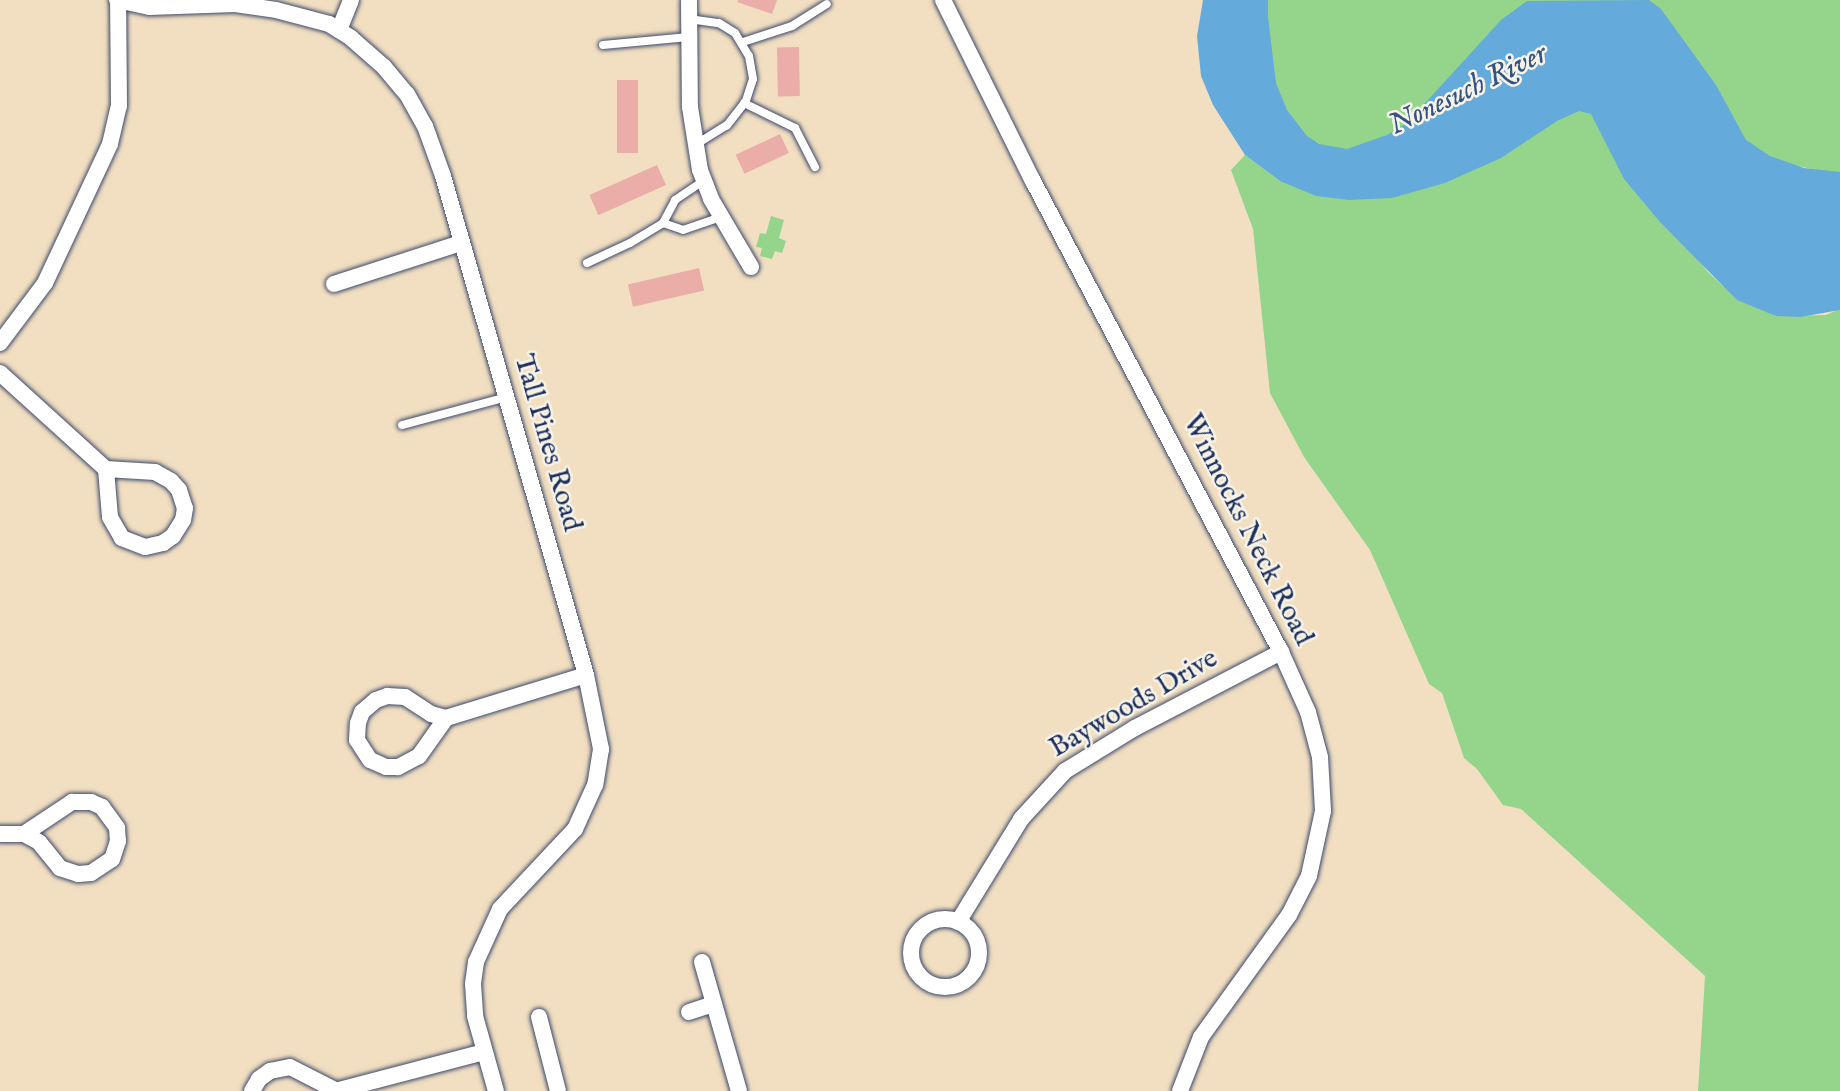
<!DOCTYPE html>
<style>
body{margin:0}
#map{position:relative;width:1840px;height:1091px;overflow:hidden;background:#f2dfc1;font-family:"IM FELL English",serif}
div>[style]{position:absolute}
.green>*{inset:0;background:#94d58b}
.water>*{inset:0;background:#64abdb}
.building>*{inset:0;background:#eaada8;transform-origin:0 0}
.roads{filter:drop-shadow(0 0 2px #3b496d) drop-shadow(0 0 2px #3b496d)}
.lane>*{height:8px;margin:-4px;padding:0 4px;transform-origin:4px;border-radius:4px;background:#fff}
.street>*{height:16px;margin:-8px;padding:0 8px;transform-origin:8px;border-radius:8px;background:#fff}
.street>.ring{margin:-8px;padding:0;box-sizing:content-box;background:none;border:16px solid #fff;border-radius:50%}
span{translate:-50% -50%;white-space:nowrap;text-align:center;line-height:1.15;-webkit-text-stroke:5px #f7f3e8;paint-order:stroke}
.street-label{font-size:28px;color:#1b2f5e}
.water-label{font-size:30px;color:#315484;font-style:italic}
</style>
<div id="map">
<div class="green">
<i style="clip-path:polygon(1264px 0,1840px 0,1840px 175px,1775px 161px,1749px 152px,1713px 96px,1413px 123px,1353px 154px,1300px 141px,1273px 85px)"></i>
<i style="clip-path:polygon(1584px 102px,1707px 271px,1723px 286px,1776px 316px,1826px 315px,1840px 309px,1840px 1091px,1698px 1091px,1705px 976px,1521px 809px,1503px 805px,1477px 769px,1464px 758px,1442px 693px,1429px 684px,1370px 550px,1304px 457px,1270px 393px,1253px 229px,1231px 170px,1245px 155px,1280px 181px)"></i>
<i style="clip-path:polygon(771px 216px,784px 220px,779px 238px,786px 241px,782px 253px,775px 251px,772px 259px,760px 256px,762px 248px,756px 247px,760px 233px,766px 234px)"></i>
</div>
<div class="water">
<i style="clip-path:polygon(1203px 0,1268px 0,1268px 17px,1276px 83px,1287px 110px,1307px 136px,1319px 144px,1347px 149px,1387px 135px,1407px 123px,1501px 20px,1527px 1px,1649px 0,1661px 9px,1716px 85px,1746px 140px,1770px 156px,1804px 168px,1840px 172px,1840px 310px,1800px 317px,1776px 316px,1737px 300px,1660px 222px,1624px 179px,1591px 114px,1579px 111px,1557px 121px,1501px 158px,1445px 183px,1392px 198px,1349px 200px,1316px 196px,1280px 181px,1245px 155px,1213px 105px,1201px 76px,1197px 36px)"></i>
</div>
<div class="building">
<i style="clip-path:polygon(738px 0,777px 0,772px 14px,737px 2px)"></i>
<i style="left:799px;top:47px;width:49px;height:22px;rotate:89deg"></i>
<i style="left:617px;top:80px;width:21px;height:73px"></i>
<i style="left:780px;top:134px;width:21px;height:49px;rotate:65deg"></i>
<i style="left:657px;top:165px;width:22px;height:74px;rotate:66deg"></i>
<i style="left:699px;top:268px;width:23px;height:73px;rotate:77deg"></i>
</div>
<div class="roads">
<div class="lane">
<i style="left:689px;top:19px;width:30px;rotate:8deg"></i>
<i style="left:719px;top:23px;width:19px;rotate:32deg"></i>
<i style="left:735px;top:33px;width:27px;rotate:59deg"></i>
<i style="left:749px;top:56px;width:23px;rotate:80deg"></i>
<i style="left:753px;top:79px;width:23px;rotate:108deg"></i>
<i style="left:746px;top:101px;width:31px;rotate:128deg"></i>
<i style="left:727px;top:125px;width:38px;rotate:148deg"></i>
<i style="left:743px;top:42px;width:52px;rotate:-18.1deg"></i>
<i style="left:792px;top:26px;width:41px;rotate:-32.2deg"></i>
<i style="left:603px;top:45px;width:86px;rotate:-5.3deg"></i>
<i style="left:744px;top:103px;width:57px;rotate:26.1deg"></i>
<i style="left:795px;top:128px;width:44px;rotate:62.9deg"></i>
<i style="left:663px;top:223px;width:21px;rotate:19deg"></i>
<i style="left:683px;top:230px;width:40px;rotate:-18.9deg"></i>
<i style="left:587px;top:263px;width:47px;rotate:-24.9deg"></i>
<i style="left:630px;top:243px;width:39px;rotate:-31deg"></i>
<i style="left:663px;top:223px;width:26px;rotate:-62deg"></i>
<i style="left:675px;top:200px;width:34px;rotate:-34deg"></i>
<i style="left:402px;top:425px;width:109px;rotate:-14.9deg"></i>
</div>
<div class="street">
<i style="left:117px;top:0;width:33px;rotate:12deg"></i>
<i style="left:149px;top:7px;width:86px;rotate:-2deg"></i>
<i style="left:235px;top:4px;width:41px;rotate:8.3deg"></i>
<i style="left:276px;top:10px;width:55px;rotate:14.8deg"></i>
<i style="left:329px;top:24px;width:26px;rotate:32deg"></i>
<i style="left:351px;top:38px;width:44px;rotate:41.3deg"></i>
<i style="left:384px;top:67px;width:35px;rotate:50deg"></i>
<i style="left:407px;top:94px;width:37px;rotate:61deg"></i>
<i style="left:425px;top:126px;width:53px;rotate:70.2deg"></i>
<i style="left:443px;top:176px;width:519px;rotate:74.01deg"></i>
<i style="left:586px;top:675px;width:76px;rotate:78.5deg"></i>
<i style="left:601px;top:749px;width:36px;rotate:99deg"></i>
<i style="left:595px;top:785px;width:48px;rotate:114.4deg"></i>
<i style="left:575px;top:829px;width:110px;rotate:133.2deg"></i>
<i style="left:500px;top:909px;width:58px;rotate:114.4deg"></i>
<i style="left:476px;top:962px;width:22px;rotate:98deg"></i>
<i style="left:473px;top:984px;width:32px;rotate:86deg"></i>
<i style="left:475px;top:1016px;width:78px;rotate:74.4deg"></i>
<i style="left:689px;top:0;width:107px;rotate:89.5deg"></i>
<i style="left:690px;top:107px;width:64px;rotate:81deg"></i>
<i style="left:700px;top:170px;width:31px;rotate:69deg"></i>
<i style="left:711px;top:199px;width:79px;rotate:59.5deg"></i>
<i style="left:943px;top:0;width:202px;rotate:63.6deg"></i>
<i style="left:1033px;top:181px;width:532px;rotate:62.23deg"></i>
<i style="left:1281px;top:652px;width:66px;rotate:65.8deg"></i>
<i style="left:1308px;top:712px;width:47px;rotate:75.1deg"></i>
<i style="left:1320px;top:757px;width:54px;rotate:86.8deg"></i>
<i style="left:1323px;top:811px;width:66px;rotate:102.2deg"></i>
<i style="left:1309px;top:876px;width:44px;rotate:117.1deg"></i>
<i style="left:1289px;top:915px;width:150px;rotate:125.8deg"></i>
<i style="left:1201px;top:1037px;width:58px;rotate:111.3deg"></i>
<i style="left:339px;top:30px;width:32px;rotate:-68deg"></i>
<i style="left:334px;top:284px;width:133px;rotate:-17.9deg"></i>
<i style="left:0;top:343px;width:75px;rotate:-53.1deg"></i>
<i style="left:45px;top:283px;width:153px;rotate:-64.9deg"></i>
<i style="left:110px;top:144px;width:39px;rotate:-77deg"></i>
<i style="left:119px;top:106px;width:106px;rotate:-90.5deg"></i>
<i style="left:0;top:373px;width:143px;rotate:42.2deg"></i>
<i style="left:106px;top:469px;width:49px;rotate:3.5deg"></i>
<i style="left:155px;top:472px;width:18px;rotate:29deg"></i>
<i style="left:171px;top:481px;width:12px;rotate:48deg"></i>
<i style="left:179px;top:490px;width:19px;rotate:72deg"></i>
<i style="left:185px;top:508px;width:12px;rotate:99deg"></i>
<i style="left:183px;top:520px;width:19px;rotate:122deg"></i>
<i style="left:173px;top:536px;width:12px;rotate:145deg"></i>
<i style="left:163px;top:543px;width:18px;rotate:167deg"></i>
<i style="left:145px;top:547px;width:25px;rotate:-159deg"></i>
<i style="left:122px;top:538px;width:24px;rotate:-120deg"></i>
<i style="left:110px;top:517px;width:48px;rotate:-94.8deg"></i>
<i style="left:387px;top:696px;width:18px;rotate:3deg"></i>
<i style="left:405px;top:697px;width:31px;rotate:33deg"></i>
<i style="left:431px;top:714px;width:16px;rotate:15deg"></i>
<i style="left:446px;top:718px;width:47px;rotate:125.4deg"></i>
<i style="left:419px;top:756px;width:24px;rotate:152deg"></i>
<i style="left:398px;top:767px;width:12px;rotate:180deg"></i>
<i style="left:386px;top:767px;width:17px;rotate:-156deg"></i>
<i style="left:370px;top:760px;width:24px;rotate:-123deg"></i>
<i style="left:357px;top:740px;width:17px;rotate:-87deg"></i>
<i style="left:358px;top:723px;width:12px;rotate:-70deg"></i>
<i style="left:362px;top:712px;width:18px;rotate:-41deg"></i>
<i style="left:376px;top:700px;width:12px;rotate:-20deg"></i>
<i style="left:446px;top:718px;width:146px;rotate:-17.1deg"></i>
<i style="left:72px;top:802px;width:19px"></i>
<i style="left:91px;top:802px;width:12px;rotate:24deg"></i>
<i style="left:102px;top:807px;width:26px;rotate:54deg"></i>
<i style="left:117px;top:828px;width:13px;rotate:86deg"></i>
<i style="left:118px;top:841px;width:19px;rotate:108deg"></i>
<i style="left:112px;top:859px;width:25px;rotate:146deg"></i>
<i style="left:91px;top:873px;width:13px;rotate:176deg"></i>
<i style="left:78px;top:874px;width:19px;rotate:-162deg"></i>
<i style="left:60px;top:868px;width:33px;rotate:-129deg"></i>
<i style="left:39px;top:842px;width:17px;rotate:-152deg"></i>
<i style="left:24px;top:834px;width:58px;rotate:-33.7deg"></i>
<i style="left:0;top:834px;width:24px"></i>
<i class="ring" style="left:911px;top:919px;width:52px;height:52px"></i>
<i style="left:958px;top:922px;width:121px;rotate:-58.5deg"></i>
<i style="left:1021px;top:819px;width:65px;rotate:-47.5deg"></i>
<i style="left:1065px;top:771px;width:82px;rotate:-31.6deg"></i>
<i style="left:1135px;top:728px;width:165px;rotate:-27.5deg"></i>
<i style="left:702px;top:962px;width:134px;rotate:74deg"></i>
<i style="left:689px;top:1012px;width:26px;rotate:-18deg"></i>
<i style="left:539px;top:1017px;width:76px;rotate:75.6deg"></i>
<i style="left:339px;top:1090px;width:150px;rotate:-14.7deg"></i>
<i style="left:252px;top:1091px;width:14px;rotate:-60deg"></i>
<i style="left:259px;top:1079px;width:14px;rotate:-36deg"></i>
<i style="left:270px;top:1071px;width:20px;rotate:-11deg"></i>
<i style="left:290px;top:1067px;width:53px;rotate:27.1deg"></i>
</div>
</div>
<div class="street-label">
<span style="left:547px;top:443px;rotate:74deg">Tall Pines Road</span>
<span style="left:1247px;top:530px;rotate:63deg">Winnocks Neck Road</span>
<span style="left:1134px;top:704px;rotate:-30deg">Baywoods Drive</span>
</div>
<div class="water-label">
<span style="left:1468px;top:90px;rotate:-26deg">Nonesuch River</span>
</div>
</div>
